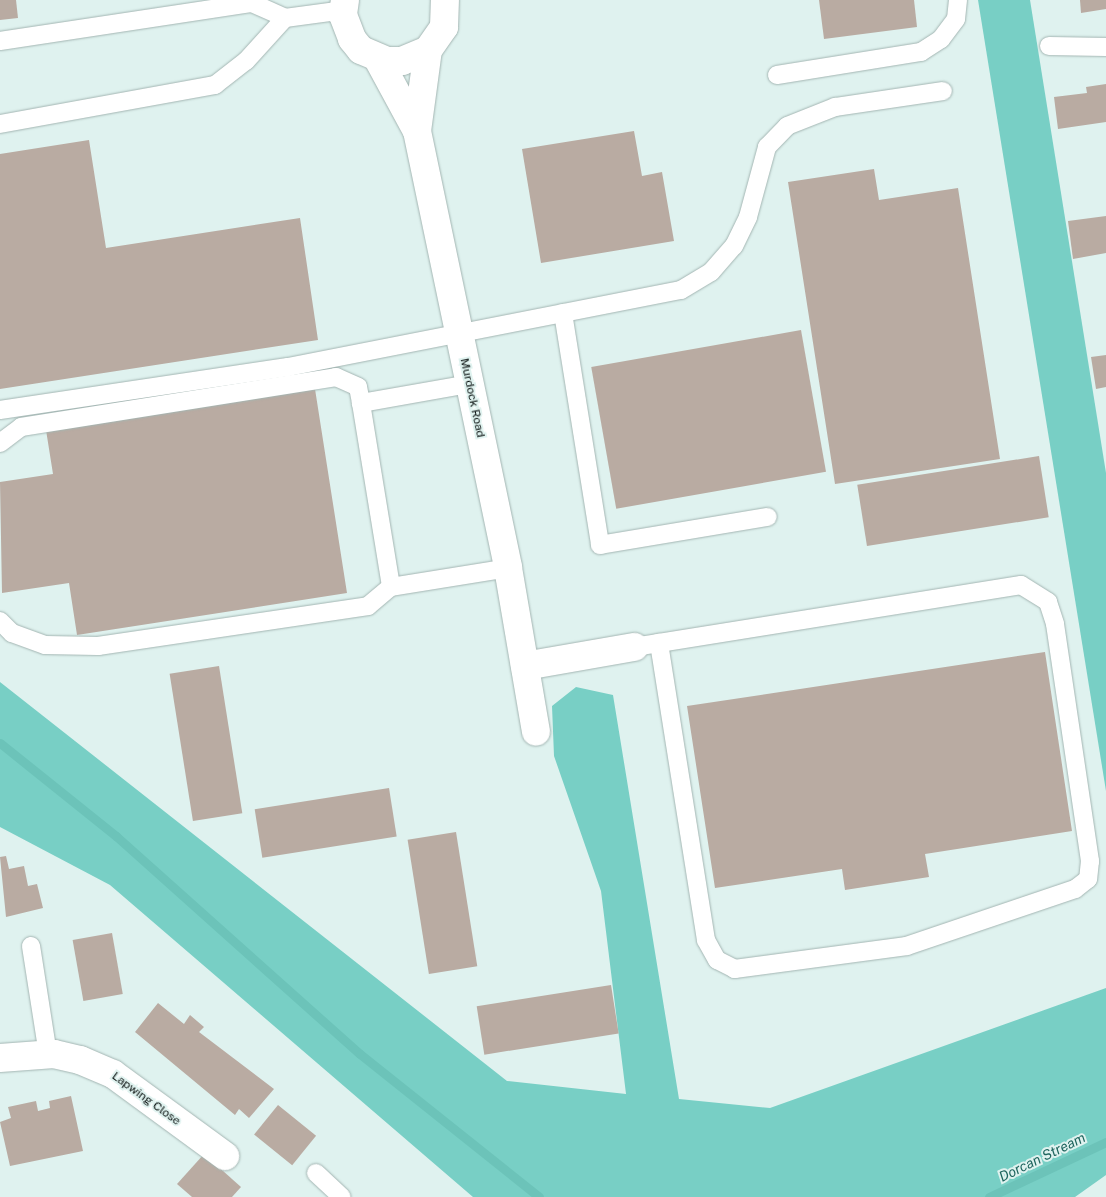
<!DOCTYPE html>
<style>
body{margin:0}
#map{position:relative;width:1106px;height:1197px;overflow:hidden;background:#dff2ef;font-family:"Public Sans",sans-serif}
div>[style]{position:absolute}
.forest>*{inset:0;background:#78cfc5}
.stream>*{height:9px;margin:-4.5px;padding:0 4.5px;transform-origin:4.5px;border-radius:4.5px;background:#6cc3b9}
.building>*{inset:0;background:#b9aba2;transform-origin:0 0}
.roads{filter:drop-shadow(0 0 1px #a3b5b2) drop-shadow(0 0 1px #a3b5b2)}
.service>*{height:18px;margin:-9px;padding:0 9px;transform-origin:9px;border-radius:9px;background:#fff}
.minor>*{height:28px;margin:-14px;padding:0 14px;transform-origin:14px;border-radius:14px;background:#fff}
span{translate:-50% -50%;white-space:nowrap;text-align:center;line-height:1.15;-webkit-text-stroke:4px #dff2ef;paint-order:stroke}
.street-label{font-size:12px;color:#09100f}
.water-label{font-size:14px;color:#1d645d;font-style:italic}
</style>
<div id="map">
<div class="forest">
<i style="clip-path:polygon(978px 0,1030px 0,1106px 473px,1106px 791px)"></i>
<i style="clip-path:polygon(0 682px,507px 1081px,626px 1094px,601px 891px,554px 756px,552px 706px,576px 687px,613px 695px,679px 1099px,770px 1108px,1106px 988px,1106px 1175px,1075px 1197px,473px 1197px,110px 885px,0 827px)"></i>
</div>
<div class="stream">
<i style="left:0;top:743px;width:149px;rotate:38.7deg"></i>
<i style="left:116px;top:836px;width:327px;rotate:41.8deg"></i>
<i style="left:360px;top:1054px;width:229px;rotate:38.6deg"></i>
<i style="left:989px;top:1197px;width:129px;rotate:-25.2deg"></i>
</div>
<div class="building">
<i style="clip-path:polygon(0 0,16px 0,18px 18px,0 20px)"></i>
<i style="clip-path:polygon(819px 0,914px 0,917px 27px,824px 39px)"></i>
<i style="clip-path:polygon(1080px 0,1106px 0,1106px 9px,1081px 13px)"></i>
<i style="clip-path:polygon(1106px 84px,1106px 122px,1058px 129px,1054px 97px,1087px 93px,1086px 87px)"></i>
<i style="clip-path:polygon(634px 131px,642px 176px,662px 172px,674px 241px,541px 263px,522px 149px)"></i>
<i style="clip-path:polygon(89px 140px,106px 248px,300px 218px,318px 340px,0 389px,0 154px)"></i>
<i style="clip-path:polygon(874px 169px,879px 200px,958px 188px,1000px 459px,835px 484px,788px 182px)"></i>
<i style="clip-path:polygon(1106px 216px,1106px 253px,1073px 259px,1068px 221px)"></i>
<i style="left:801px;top:330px;width:144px;height:213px;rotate:80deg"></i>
<i style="clip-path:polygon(1106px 355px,1106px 387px,1096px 389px,1091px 357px)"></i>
<i style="clip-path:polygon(315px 389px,347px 593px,77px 635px,69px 583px,2px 593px,0 482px,53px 474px,46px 430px)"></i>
<i style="left:1039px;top:456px;width:62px;height:184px;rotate:81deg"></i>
<i style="clip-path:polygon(1045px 652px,1072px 831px,925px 854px,929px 877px,845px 890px,842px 869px,715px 888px,687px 706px)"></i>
<i style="left:219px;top:666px;width:149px;height:50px;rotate:81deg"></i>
<i style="left:389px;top:788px;width:49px;height:136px;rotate:81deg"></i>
<i style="left:456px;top:832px;width:136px;height:49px;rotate:81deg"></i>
<i style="clip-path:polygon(6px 856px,9px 869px,24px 866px,28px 886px,37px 884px,43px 908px,6px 917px,0 857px)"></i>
<i style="left:112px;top:933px;width:62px;height:40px;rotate:80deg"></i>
<i style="left:611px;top:985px;width:49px;height:136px;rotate:81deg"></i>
<i style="clip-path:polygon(158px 1003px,184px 1024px,190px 1015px,204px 1027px,199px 1032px,274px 1089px,249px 1118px,239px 1109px,235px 1115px,135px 1032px)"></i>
<i style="clip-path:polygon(71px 1096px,83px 1151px,10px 1166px,0 1122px,11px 1118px,8px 1107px,36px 1101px,38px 1111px,50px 1108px,49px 1101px)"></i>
<i style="left:278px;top:1105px;width:49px;height:38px;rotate:39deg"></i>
<i style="clip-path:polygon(204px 1154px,241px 1187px,232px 1197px,192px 1197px,177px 1184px)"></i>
</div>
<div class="roads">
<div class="service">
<i style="left:0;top:41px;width:255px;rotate:-8.6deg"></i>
<i style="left:252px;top:3px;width:36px;rotate:24deg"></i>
<i style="left:1049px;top:46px;width:57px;rotate:1deg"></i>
<i style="left:777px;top:75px;width:146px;rotate:-9.1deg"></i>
<i style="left:921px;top:52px;width:24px;rotate:-33deg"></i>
<i style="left:941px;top:39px;width:25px;rotate:-53deg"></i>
<i style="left:956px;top:19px;width:19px;rotate:-84deg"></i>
<i style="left:0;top:124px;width:219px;rotate:-10.3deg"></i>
<i style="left:215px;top:85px;width:39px;rotate:-38deg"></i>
<i style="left:246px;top:61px;width:58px;rotate:-47.8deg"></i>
<i style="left:285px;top:18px;width:60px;rotate:-7.7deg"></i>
<i style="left:563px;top:313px;width:235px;rotate:80.9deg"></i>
<i style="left:600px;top:545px;width:170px;rotate:-9.5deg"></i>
<i style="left:469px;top:384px;width:110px;rotate:170deg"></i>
<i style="left:361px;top:403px;width:186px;rotate:80.7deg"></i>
<i style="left:391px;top:587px;width:119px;rotate:-9.2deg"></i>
<i style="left:0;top:410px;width:291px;rotate:-8.5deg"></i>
<i style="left:288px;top:367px;width:400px;rotate:-11.1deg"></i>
<i style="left:681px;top:290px;width:35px;rotate:-31deg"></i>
<i style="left:711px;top:272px;width:35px;rotate:-49deg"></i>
<i style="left:734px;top:246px;width:32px;rotate:-64deg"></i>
<i style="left:748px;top:217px;width:73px;rotate:-74.8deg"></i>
<i style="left:767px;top:147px;width:29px;rotate:-46deg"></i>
<i style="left:787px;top:126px;width:52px;rotate:-21.6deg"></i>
<i style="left:835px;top:107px;width:109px;rotate:-8.4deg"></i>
<i style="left:0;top:443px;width:26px;rotate:-37deg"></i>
<i style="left:21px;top:427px;width:319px;rotate:-9deg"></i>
<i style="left:336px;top:377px;width:24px;rotate:24deg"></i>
<i style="left:358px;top:387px;width:16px;rotate:79deg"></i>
<i style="left:0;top:621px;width:17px;rotate:45deg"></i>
<i style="left:12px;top:633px;width:35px;rotate:20deg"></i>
<i style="left:45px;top:645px;width:53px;rotate:1.1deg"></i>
<i style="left:98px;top:646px;width:273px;rotate:-8.4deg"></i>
<i style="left:368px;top:606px;width:30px;rotate:-40deg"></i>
<i style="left:634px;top:647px;width:392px;rotate:-9.1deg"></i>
<i style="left:1021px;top:585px;width:32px;rotate:32deg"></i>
<i style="left:1048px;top:602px;width:23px;rotate:72deg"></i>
<i style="left:1055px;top:624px;width:240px;rotate:81.6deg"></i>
<i style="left:1090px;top:861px;width:18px;rotate:96deg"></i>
<i style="left:1088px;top:879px;width:16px;rotate:142deg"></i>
<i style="left:1075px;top:889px;width:177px;rotate:161.3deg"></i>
<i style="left:907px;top:946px;width:174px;rotate:172.4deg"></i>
<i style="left:735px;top:969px;width:20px;rotate:-153deg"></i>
<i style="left:717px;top:960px;width:23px;rotate:-119deg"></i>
<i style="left:706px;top:940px;width:301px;rotate:-99deg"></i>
<i style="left:31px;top:946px;width:109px;rotate:81.1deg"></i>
<i style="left:316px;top:1173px;width:35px;rotate:43deg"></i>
</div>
<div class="minor">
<i style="left:345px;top:0;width:15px;rotate:98deg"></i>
<i style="left:343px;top:15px;width:26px;rotate:69deg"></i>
<i style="left:352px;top:39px;width:14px;rotate:51deg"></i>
<i style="left:361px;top:50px;width:28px;rotate:23deg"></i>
<i style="left:387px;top:61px;width:15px"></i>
<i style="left:402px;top:61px;width:28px;rotate:-23deg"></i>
<i style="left:428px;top:50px;width:28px;rotate:-55deg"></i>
<i style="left:444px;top:27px;width:27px;rotate:-88deg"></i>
<i style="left:378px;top:59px;width:82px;rotate:61.6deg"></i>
<i style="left:417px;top:131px;width:446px;rotate:78.2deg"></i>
<i style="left:508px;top:568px;width:166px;rotate:80.3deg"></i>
<i style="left:417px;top:131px;width:82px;rotate:-82.3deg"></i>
<i style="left:525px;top:666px;width:111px;rotate:-9.9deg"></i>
<i style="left:0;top:1058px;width:54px;rotate:-4.2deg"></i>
<i style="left:54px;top:1054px;width:27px;rotate:13deg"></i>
<i style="left:80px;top:1060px;width:36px;rotate:23deg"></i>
<i style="left:113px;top:1074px;width:139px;rotate:36.2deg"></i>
</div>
</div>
<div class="street-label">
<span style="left:472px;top:398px;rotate:78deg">Murdock Road</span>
<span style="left:146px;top:1099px;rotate:36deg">Lapwing Close</span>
</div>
<div class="water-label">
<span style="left:1042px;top:1157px;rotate:-26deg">Dorcan Stream</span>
</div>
</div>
